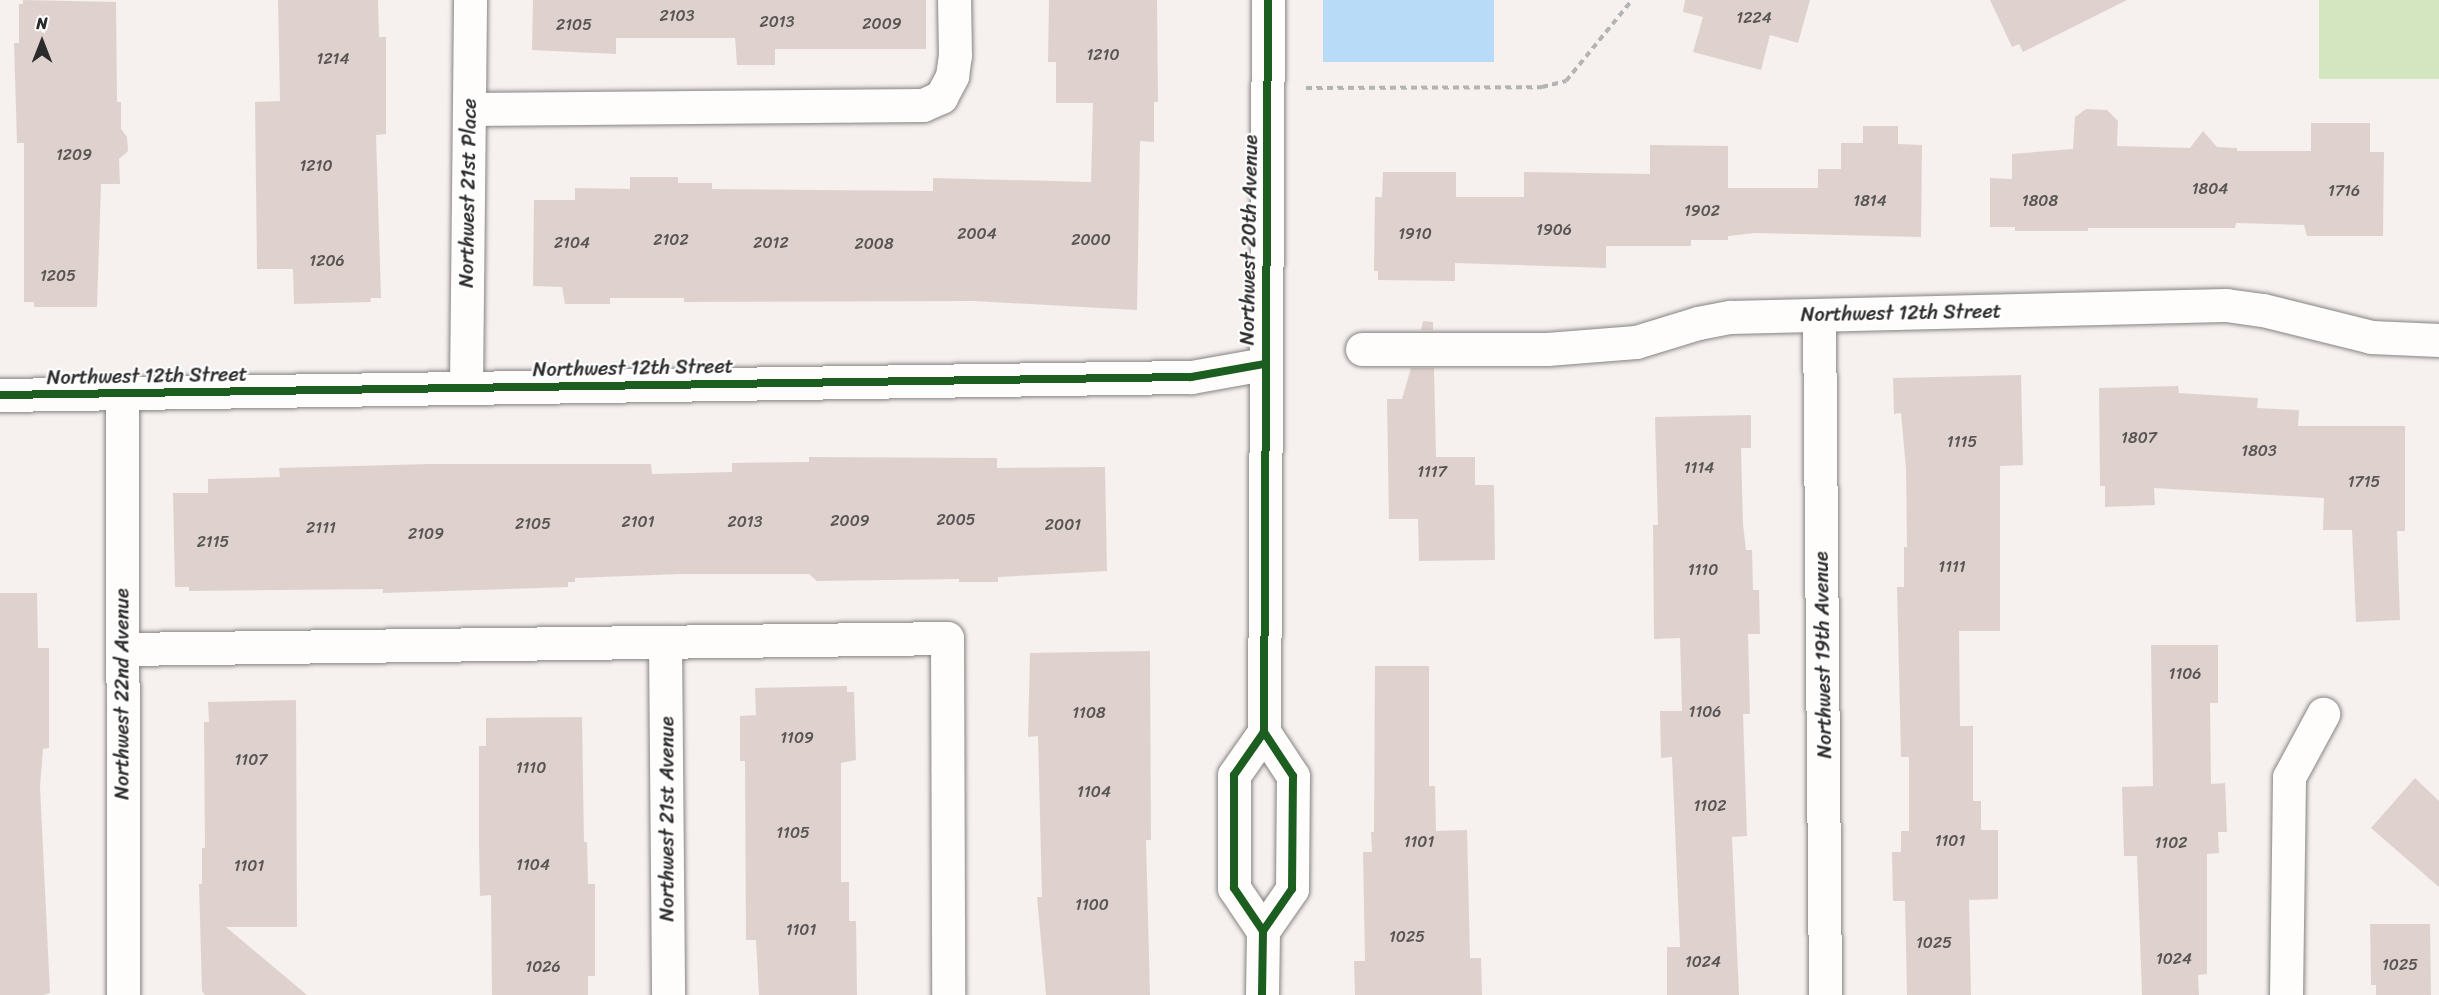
<!DOCTYPE html>
<style>
body{margin:0}
#map{position:relative;width:2439px;height:995px;overflow:hidden;background:#f6f0ee;font-family:Sriracha,sans-serif}
div>[style]{position:absolute}
.green>*{inset:0;background:#d3e6c0;transform-origin:0 0}
.water>*{inset:0;background:#b8dcf8;transform-origin:0 0}
.building>*{inset:0;background:#dfd2ce}
.path>*{height:4px;margin-top:-2px;transform-origin:0;background:repeating-linear-gradient(90deg,#b5b4b4 0 6px,transparent 0 10.5px)}
.roads{filter:drop-shadow(0 0 2px #868483) drop-shadow(0 0 2px #868483)}
.minor>*{height:33px;margin:-16.5px;padding:0 16.5px;transform-origin:16.5px;border-radius:16.5px;background:#fefdfc}
.cycleway>*{height:8px;margin:-4px;padding:0 4px;transform-origin:4px;border-radius:4px;background:#1b5e20}
span{translate:-50% -50%;white-space:nowrap;text-align:center;line-height:1.15;-webkit-text-stroke:4.5px #fff;paint-order:stroke}
.number-label{font-size:16px;color:#585554}
.number-label span{-webkit-text-stroke-width:0}
.street-label{font-size:20px;color:#2b2b2b}
.north{position:absolute;left:12px;top:12px;width:60px;height:60px;-webkit-text-stroke:4px #fff;paint-order:stroke;rotate:0deg;font-size:16px;font-weight:700;line-height:24px;text-align:center;color:#2b2b2b}
.north::after{content:'';display:block;margin:auto;width:21px;height:27px;background:#2b2b2b;clip-path:polygon(50% 0,100% 100%,50% 72%,0 100%)}
</style>
<div id="map">
<div class="green">
<i style="left:2319px;top:0;width:120px;height:79px"></i>
</div>
<div class="water">
<i style="left:1323px;top:0;width:171px;height:62px"></i>
</div>
<div class="building">
<i style="clip-path:polygon(23px 0,116px 2px,117px 102px,121px 102px,121px 129px,127px 137px,128px 151px,119px 159px,120px 184px,101px 184px,97px 307px,34px 307px,34px 302px,24px 302px,24px 143px,17px 143px,14px 43px,19px 43px,19px 4px,23px 4px)"></i>
<i style="clip-path:polygon(278px 0,378px 0,379px 37px,386px 37px,386px 134px,376px 135px,381px 298px,370px 298px,371px 302px,294px 304px,293px 269px,257px 269px,255px 102px,280px 101px)"></i>
<i style="clip-path:polygon(533px 0,926px 0,926px 49px,775px 49px,775px 65px,737px 65px,735px 38px,616px 38px,616px 54px,532px 50px)"></i>
<i style="clip-path:polygon(1049px 0,1157px 0,1158px 102px,1154px 102px,1154px 142px,1140px 141px,1137px 310px,973px 301px,684px 302px,684px 298px,610px 298px,610px 304px,565px 304px,562px 287px,533px 286px,534px 200px,575px 200px,575px 188px,630px 189px,630px 177px,678px 177px,678px 183px,712px 183px,712px 189px,933px 191px,933px 178px,1091px 182px,1093px 103px,1056px 103px,1056px 62px,1048px 62px)"></i>
<i style="clip-path:polygon(1685px 0,1810px 0,1798px 43px,1770px 35px,1761px 70px,1693px 52px,1703px 17px,1683px 12px)"></i>
<i style="clip-path:polygon(1990px 0,2127px 0,2023px 52px,2019px 44px,2012px 47px)"></i>
<i style="clip-path:polygon(2086px 109px,2107px 110px,2118px 121px,2117px 146px,2190px 148px,2203px 131px,2217px 147px,2237px 148px,2237px 151px,2311px 151px,2311px 123px,2370px 123px,2370px 152px,2384px 152px,2383px 236px,2307px 236px,2304px 225px,2236px 223px,2235px 228px,2088px 228px,2088px 231px,2015px 231px,2015px 227px,1990px 227px,1990px 178px,2012px 179px,2012px 154px,2073px 149px,2075px 117px)"></i>
<i style="clip-path:polygon(1863px 126px,1898px 126px,1898px 144px,1922px 145px,1921px 237px,1755px 233px,1728px 236px,1728px 240px,1691px 240px,1691px 246px,1606px 246px,1606px 268px,1455px 263px,1455px 281px,1378px 280px,1378px 271px,1374px 271px,1375px 197px,1382px 197px,1383px 172px,1456px 172px,1456px 197px,1524px 197px,1524px 172px,1650px 174px,1650px 145px,1728px 146px,1728px 188px,1818px 188px,1818px 169px,1841px 169px,1841px 143px,1863px 143px)"></i>
<i style="clip-path:polygon(1423px 321px,1433px 322px,1433px 330px,1421px 330px)"></i>
<i style="clip-path:polygon(1411px 368px,1434px 368px,1436px 457px,1475px 457px,1475px 485px,1494px 485px,1495px 560px,1419px 561px,1418px 519px,1389px 519px,1387px 399px,1402px 399px)"></i>
<i style="clip-path:polygon(2021px 375px,2023px 465px,2000px 466px,2000px 631px,1959px 631px,1960px 726px,1973px 726px,1973px 801px,1981px 801px,1981px 830px,1998px 830px,1998px 899px,1969px 900px,1971px 995px,1907px 995px,1905px 901px,1893px 901px,1892px 852px,1901px 852px,1901px 831px,1909px 831px,1909px 757px,1901px 757px,1897px 587px,1904px 587px,1904px 547px,1907px 547px,1906px 468px,1901px 413px,1894px 414px,1893px 378px)"></i>
<i style="clip-path:polygon(2178px 386px,2179px 393px,2258px 398px,2257px 408px,2299px 410px,2298px 426px,2405px 426px,2405px 531px,2397px 531px,2400px 620px,2356px 622px,2352px 530px,2323px 530px,2324px 498px,2154px 488px,2155px 505px,2105px 507px,2105px 486px,2100px 486px,2099px 388px)"></i>
<i style="clip-path:polygon(1751px 415px,1751px 448px,1741px 448px,1743px 524px,1746px 550px,1752px 550px,1753px 590px,1759px 590px,1760px 634px,1748px 634px,1750px 714px,1743px 714px,1747px 836px,1732px 837px,1739px 995px,1667px 995px,1667px 947px,1680px 947px,1672px 757px,1661px 758px,1660px 711px,1682px 711px,1680px 638px,1654px 639px,1653px 525px,1658px 525px,1655px 417px)"></i>
<i style="clip-path:polygon(809px 457px,997px 458px,997px 468px,1105px 467px,1107px 571px,998px 577px,998px 582px,959px 582px,959px 579px,817px 581px,809px 574px,681px 574px,575px 578px,575px 582px,568px 582px,568px 587px,383px 593px,383px 589px,189px 591px,189px 587px,175px 587px,173px 493px,208px 493px,208px 479px,280px 477px,279px 468px,430px 464px,651px 464px,652px 474px,732px 472px,732px 463px,809px 462px)"></i>
<i style="clip-path:polygon(0 593px,37px 593px,38px 648px,49px 648px,49px 748px,43px 749px,40px 787px,50px 993px,44px 995px,0 995px)"></i>
<i style="clip-path:polygon(2151px 645px,2218px 645px,2218px 703px,2210px 703px,2211px 784px,2225px 783px,2227px 832px,2218px 832px,2219px 853px,2207px 854px,2207px 974px,2198px 975px,2199px 995px,2142px 995px,2137px 856px,2124px 856px,2122px 787px,2153px 786px)"></i>
<i style="clip-path:polygon(1150px 651px,1151px 840px,1146px 840px,1150px 995px,1046px 995px,1037px 897px,1042px 897px,1038px 736px,1028px 737px,1030px 653px)"></i>
<i style="clip-path:polygon(1375px 666px,1429px 666px,1429px 786px,1435px 786px,1436px 831px,1467px 830px,1470px 958px,1481px 958px,1482px 995px,1355px 995px,1354px 961px,1365px 961px,1363px 852px,1372px 852px,1371px 832px,1374px 832px)"></i>
<i style="clip-path:polygon(847px 686px,847px 692px,854px 692px,856px 760px,841px 763px,841px 882px,849px 882px,849px 921px,856px 921px,857px 995px,759px 995px,756px 940px,746px 940px,745px 761px,740px 761px,740px 716px,756px 715px,755px 688px)"></i>
<i style="clip-path:polygon(296px 700px,297px 927px,226px 927px,307px 995px,205px 995px,202px 991px,199px 884px,202px 884px,202px 848px,205px 848px,204px 722px,209px 722px,208px 702px)"></i>
<i style="clip-path:polygon(582px 717px,584px 842px,587px 842px,588px 884px,595px 884px,595px 976px,588px 976px,588px 995px,492px 995px,491px 895px,480px 896px,479px 845px,479px 746px,486px 746px,486px 718px)"></i>
<i style="clip-path:polygon(2415px 778px,2439px 801px,2439px 887px,2371px 828px)"></i>
<i style="clip-path:polygon(2370px 924px,2430px 924px,2431px 995px,2376px 995px,2376px 985px,2371px 985px)"></i>
</div>
<div class="path">
<i style="left:1306px;top:88px;width:236px;rotate:-0.2deg"></i>
<i style="left:1542px;top:87px;width:25px;rotate:-14deg"></i>
<i style="left:1566px;top:81px;width:104px;rotate:-50.8deg"></i>
</div>
<div class="roads">
<div class="minor">
<i style="left:469px;top:109px;width:454px;rotate:-0.5deg"></i>
<i style="left:923px;top:105px;width:20px;rotate:-24deg"></i>
<i style="left:941px;top:97px;width:24px;rotate:-62deg"></i>
<i style="left:952px;top:76px;width:21px;rotate:-82deg"></i>
<i style="left:955px;top:55px;width:55px;rotate:-91deg"></i>
<i style="left:1819px;top:315px;width:680px;rotate:89.49deg"></i>
<i style="left:1362px;top:349px;width:185px"></i>
<i style="left:1547px;top:349px;width:89px;rotate:-4.5deg"></i>
<i style="left:1636px;top:342px;width:65px;rotate:-17deg"></i>
<i style="left:1698px;top:323px;width:33px;rotate:-11deg"></i>
<i style="left:1730px;top:317px;width:496px;rotate:-1.4deg"></i>
<i style="left:2226px;top:305px;width:37px;rotate:8deg"></i>
<i style="left:2263px;top:310px;width:111px;rotate:14deg"></i>
<i style="left:2371px;top:337px;width:68px;rotate:2.5deg"></i>
<i style="left:466px;top:387px;width:387px;rotate:-89.4deg"></i>
<i style="left:122px;top:393px;width:602px;rotate:89.9deg"></i>
<i style="left:0;top:395px;width:1191px;rotate:-0.87deg"></i>
<i style="left:1191px;top:377px;width:74px;rotate:-10.1deg"></i>
<i style="left:665px;top:642px;width:353px;rotate:89.5deg"></i>
<i style="left:122px;top:649px;width:825px;rotate:-0.76deg"></i>
<i style="left:947px;top:638px;width:357px;rotate:89.8deg"></i>
<i style="left:1263px;top:931px;width:52px;rotate:-124deg"></i>
<i style="left:1234px;top:888px;width:113px;rotate:-90deg"></i>
<i style="left:1234px;top:775px;width:52px;rotate:-55.1deg"></i>
<i style="left:1262px;top:995px;width:64px;rotate:-89.1deg"></i>
<i style="left:1263px;top:931px;width:51px;rotate:-55.4deg"></i>
<i style="left:1292px;top:889px;width:113px;rotate:-89.5deg"></i>
<i style="left:1293px;top:776px;width:53px;rotate:-123.4deg"></i>
<i style="left:1264px;top:732px;width:732px;rotate:-89.69deg"></i>
<i style="left:2286px;top:995px;width:218px;rotate:-89.2deg"></i>
<i style="left:2289px;top:777px;width:72px;rotate:-61.6deg"></i>
</div>
</div>
<div class="cycleway">
<i style="left:0;top:395px;width:1191px;rotate:-0.87deg"></i>
<i style="left:1191px;top:377px;width:74px;rotate:-10.1deg"></i>
<i style="left:1263px;top:931px;width:52px;rotate:-124deg"></i>
<i style="left:1234px;top:888px;width:113px;rotate:-90deg"></i>
<i style="left:1234px;top:775px;width:52px;rotate:-55.1deg"></i>
<i style="left:1262px;top:995px;width:64px;rotate:-89.1deg"></i>
<i style="left:1263px;top:931px;width:51px;rotate:-55.4deg"></i>
<i style="left:1292px;top:889px;width:113px;rotate:-89.5deg"></i>
<i style="left:1293px;top:776px;width:53px;rotate:-123.4deg"></i>
<i style="left:1264px;top:732px;width:732px;rotate:-89.69deg"></i>
</div>
<div class="number-label">
<span style="left:677px;top:16px">2103</span>
<span style="left:1754px;top:18px">1224</span>
<span style="left:777px;top:22px">2013</span>
<span style="left:882px;top:24px">2009</span>
<span style="left:574px;top:25px">2105</span>
<span style="left:1103px;top:55px">1210</span>
<span style="left:333px;top:59px">1214</span>
<span style="left:74px;top:155px">1209</span>
<span style="left:316px;top:166px">1210</span>
<span style="left:2210px;top:189px">1804</span>
<span style="left:2344px;top:191px">1716</span>
<span style="left:1870px;top:201px">1814</span>
<span style="left:2040px;top:201px">1808</span>
<span style="left:1702px;top:211px">1902</span>
<span style="left:1554px;top:230px">1906</span>
<span style="left:977px;top:234px">2004</span>
<span style="left:1415px;top:234px">1910</span>
<span style="left:671px;top:240px">2102</span>
<span style="left:1091px;top:240px">2000</span>
<span style="left:572px;top:243px">2104</span>
<span style="left:771px;top:243px">2012</span>
<span style="left:874px;top:244px">2008</span>
<span style="left:327px;top:261px">1206</span>
<span style="left:58px;top:276px">1205</span>
<span style="left:2139px;top:438px">1807</span>
<span style="left:1962px;top:442px">1115</span>
<span style="left:2259px;top:451px">1803</span>
<span style="left:1699px;top:468px">1114</span>
<span style="left:1432px;top:472px">1117</span>
<span style="left:2364px;top:482px">1715</span>
<span style="left:956px;top:520px">2005</span>
<span style="left:850px;top:521px">2009</span>
<span style="left:638px;top:522px">2101</span>
<span style="left:745px;top:522px">2013</span>
<span style="left:533px;top:524px">2105</span>
<span style="left:1063px;top:525px">2001</span>
<span style="left:321px;top:528px">2111</span>
<span style="left:426px;top:534px">2109</span>
<span style="left:213px;top:542px">2115</span>
<span style="left:1952px;top:567px">1111</span>
<span style="left:1703px;top:570px">1110</span>
<span style="left:2185px;top:674px">1106</span>
<span style="left:1705px;top:712px">1106</span>
<span style="left:1089px;top:713px">1108</span>
<span style="left:797px;top:738px">1109</span>
<span style="left:251px;top:760px">1107</span>
<span style="left:531px;top:768px">1110</span>
<span style="left:1094px;top:792px">1104</span>
<span style="left:1710px;top:806px">1102</span>
<span style="left:793px;top:833px">1105</span>
<span style="left:1950px;top:841px">1101</span>
<span style="left:1419px;top:842px">1101</span>
<span style="left:2171px;top:843px">1102</span>
<span style="left:533px;top:865px">1104</span>
<span style="left:249px;top:866px">1101</span>
<span style="left:1092px;top:905px">1100</span>
<span style="left:801px;top:930px">1101</span>
<span style="left:1407px;top:937px">1025</span>
<span style="left:1934px;top:943px">1025</span>
<span style="left:2174px;top:959px">1024</span>
<span style="left:1703px;top:962px">1024</span>
<span style="left:2400px;top:965px">1025</span>
<span style="left:543px;top:967px">1026</span>
</div>
<div class="street-label">
<span style="left:468px;top:193px;rotate:-89deg">Northwest 21st Place</span>
<span style="left:1249px;top:240px;rotate:-89deg">Northwest 20th Avenue</span>
<span style="left:1901px;top:313px;rotate:-1deg">Northwest 12th Street</span>
<span style="left:633px;top:368px;rotate:-1deg">Northwest 12th Street</span>
<span style="left:147px;top:376px;rotate:-1deg">Northwest 12th Street</span>
<span style="left:1823px;top:655px;rotate:-91deg">Northwest 19th Avenue</span>
<span style="left:122px;top:694px;rotate:-90deg">Northwest 22nd Avenue</span>
<span style="left:667px;top:819px;rotate:-90deg">Northwest 21st Avenue</span>
</div>
<div class="north">N</div>
</div>
